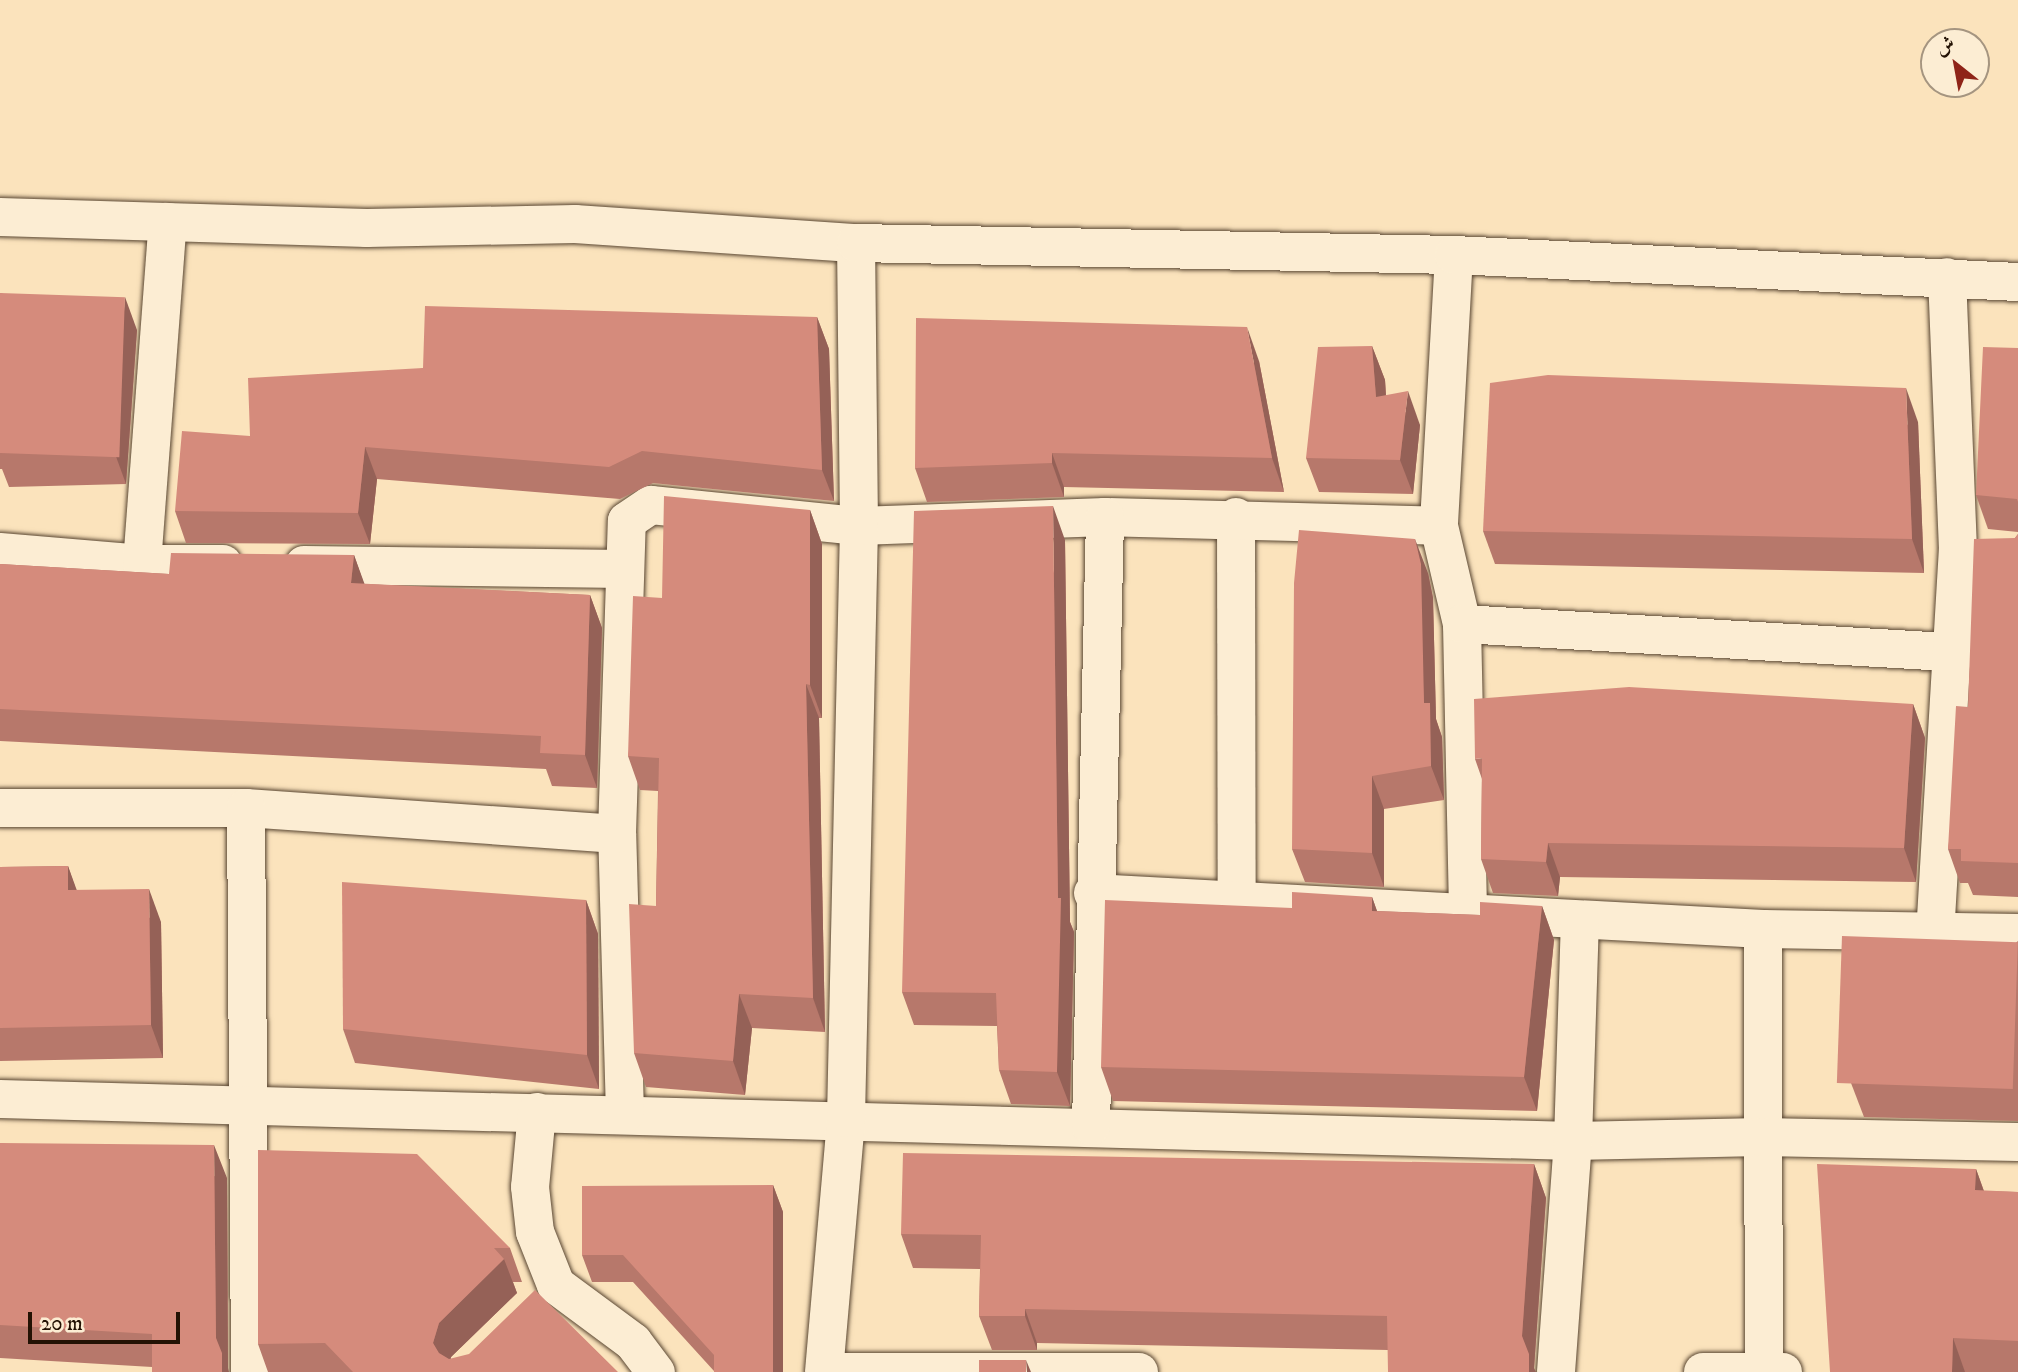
<!DOCTYPE html>
<meta charset="utf-8">
<style>
body{margin:0}
#map{position:relative;width:2018px;height:1372px;overflow:hidden;background:#fbe3bc;font-family:"IM FELL DW Pica",Amiri,serif}
div>[style]{position:absolute}
.roads{filter:drop-shadow(0 0 2px #594632) drop-shadow(0 0 2px #594632)}
.street>*{height:38px;margin:-19px;padding:0 19px;transform-origin:19px;border-radius:19px;background:#fcedd3}
.secondary>*{height:38px;margin:-19px;padding:0 19px;transform-origin:19px;border-radius:19px;background:#fcedd3}
.wall>*{inset:0;background:#b7786b}
.shaded-wall>*{inset:0;background:#956157}
.building>*{inset:0;background:#d58b7c;transform-origin:0 0}
span{translate:-50% -50%;white-space:nowrap;text-align:center;line-height:1.15;-webkit-text-stroke:5px #fcedd3;paint-order:stroke}
.north{position:absolute;left:1920px;top:28px;width:70px;height:70px;box-sizing:border-box;background:#fcedd3;border:2px solid #a59580;border-radius:50%;rotate:329deg;font-size:19px;font-weight:700;line-height:28px;text-align:center;color:#231204}
.north::after{content:'';display:block;margin:auto;width:24px;height:32px;background:#8f2418;clip-path:polygon(50% 0,100% 100%,50% 72%,0 100%)}
.scale{position:absolute;left:28px;top:1312px;width:152px;height:32px;box-sizing:border-box;border:4px solid #231204;border-top:0;padding-left:9px;font-size:21px;line-height:24px;white-space:nowrap;color:#231204;-webkit-text-stroke:5px #fcedd3;paint-order:stroke}
</style>
<div id="map">
<div class="roads">
<div class="street">
<i style="left:1454px;top:255px;width:271px;rotate:93.2deg"></i>
<i style="left:1439px;top:526px;width:101px;rotate:76.8deg"></i>
<i style="left:1462px;top:624px;width:291px;rotate:88.8deg"></i>
<i style="left:1236px;top:517px;width:384px;rotate:89.9deg"></i>
<i style="left:0;top:552px;width:143px;rotate:4.8deg"></i>
<i style="left:142px;top:564px;width:81px"></i>
<i style="left:142px;top:564px;width:343px;rotate:-85.7deg"></i>
<i style="left:304px;top:565px;width:320px;rotate:0.7deg"></i>
<i style="left:1462px;top:624px;width:491px;rotate:3.3deg"></i>
<i style="left:0;top:808px;width:246px"></i>
<i style="left:246px;top:808px;width:372px;rotate:4deg"></i>
<i style="left:246px;top:808px;width:564px;rotate:89.59deg"></i>
<i style="left:1093px;top:893px;width:671px;rotate:3.08deg"></i>
<i style="left:1763px;top:929px;width:255px;rotate:0.9deg"></i>
<i style="left:1763px;top:929px;width:441px;rotate:89.9deg"></i>
<i style="left:1935px;top:935px;width:386px;rotate:-86.6deg"></i>
<i style="left:1958px;top:550px;width:273px;rotate:-92.3deg"></i>
<i style="left:0;top:1099px;width:1574px;rotate:1.53deg"></i>
<i style="left:1573px;top:1141px;width:189px;rotate:-1.2deg"></i>
<i style="left:1762px;top:1137px;width:256px;rotate:1.1deg"></i>
<i style="left:537px;top:1112px;width:75px;rotate:95.3deg"></i>
<i style="left:530px;top:1187px;width:45px;rotate:83.7deg"></i>
<i style="left:535px;top:1232px;width:57px;rotate:68.4deg"></i>
<i style="left:556px;top:1285px;width:96px;rotate:36.5deg"></i>
<i style="left:633px;top:1342px;width:38px;rotate:53deg"></i>
<i style="left:625px;top:1114px;width:280px;rotate:-91.6deg"></i>
<i style="left:617px;top:834px;width:313px;rotate:-88.2deg"></i>
<i style="left:627px;top:521px;width:29px;rotate:-34deg"></i>
<i style="left:651px;top:505px;width:209px;rotate:5.8deg"></i>
<i style="left:859px;top:526px;width:246px;rotate:-2.1deg"></i>
<i style="left:1105px;top:517px;width:334px;rotate:1.5deg"></i>
<i style="left:1091px;top:1126px;width:609px;rotate:-88.68deg"></i>
<i style="left:824px;top:1372px;width:255px;rotate:-85deg"></i>
<i style="left:846px;top:1118px;width:592px;rotate:-88.74deg"></i>
<i style="left:859px;top:526px;width:283px;rotate:-90.6deg"></i>
<i style="left:831px;top:1372px;width:308px"></i>
<i style="left:1556px;top:1372px;width:232px;rotate:-85.8deg"></i>
<i style="left:1573px;top:1141px;width:220px;rotate:-88.2deg"></i>
<i style="left:1703px;top:1372px;width:80px"></i>
</div>
<div class="secondary">
<i style="left:0;top:217px;width:367px;rotate:1.7deg"></i>
<i style="left:367px;top:228px;width:208px;rotate:-1.1deg"></i>
<i style="left:575px;top:224px;width:282px;rotate:3.9deg"></i>
<i style="left:856px;top:243px;width:598px;rotate:1.15deg"></i>
<i style="left:1454px;top:255px;width:565px;rotate:2.74deg"></i>
</div>
</div>
<div class="wall">
<i style="clip-path:polygon(0 293px,137px 330px,126px 484px,9px 487px,2px 469px,0 469px)"></i>
<i style="clip-path:polygon(817px 317px,829px 349px,834px 501px,653px 483px,620px 499px,377px 479px,370px 544px,186px 543px,175px 511px,250px 436px,423px 368px)"></i>
<i style="clip-path:polygon(1372px 346px,1385px 380px,1386px 395px,1420px 425px,1413px 494px,1319px 492px,1306px 458px)"></i>
<i style="clip-path:polygon(2018px 348px,2018px 532px,1988px 529px,1976px 495px)"></i>
<i style="clip-path:polygon(1259px 361px,1284px 492px,1064px 487px,1064px 497px,927px 502px,915px 468px)"></i>
<i style="clip-path:polygon(1918px 422px,1924px 573px,1495px 564px,1483px 531px)"></i>
<i style="clip-path:polygon(810px 510px,822px 544px,822px 718px,819px 718px,825px 1032px,752px 1028px,745px 1095px,646px 1087px,634px 1053px,656px 906px,658px 791px,640px 790px,628px 756px,662px 598px)"></i>
<i style="clip-path:polygon(2018px 534px,2018px 897px,1973px 895px,1968px 883px,1960px 883px,1948px 849px,1968px 707px,2015px 538px)"></i>
<i style="clip-path:polygon(1065px 540px,1070px 922px,1074px 932px,1070px 1106px,1011px 1104px,999px 1070px,997px 1026px,914px 1025px,902px 992px)"></i>
<i style="clip-path:polygon(354px 555px,364px 584px,590px 595px,602px 628px,597px 788px,552px 786px,546px 769px,0 741px,0 564px,169px 574px)"></i>
<i style="clip-path:polygon(1428px 573px,1433px 598px,1436px 719px,1442px 737px,1444px 800px,1384px 809px,1384px 887px,1305px 882px,1292px 849px)"></i>
<i style="clip-path:polygon(1913px 704px,1925px 738px,1916px 882px,1560px 877px,1558px 896px,1493px 893px,1481px 859px,1482px 779px,1475px 759px)"></i>
<i style="clip-path:polygon(68px 866px,76px 890px,161px 922px,163px 1058px,0 1061px,0 867px)"></i>
<i style="clip-path:polygon(1372px 897px,1377px 911px,1480px 915px,1542px 906px,1554px 940px,1537px 1111px,1113px 1101px,1101px 1067px,1292px 908px)"></i>
<i style="clip-path:polygon(586px 900px,598px 934px,599px 1089px,355px 1063px,343px 1029px)"></i>
<i style="clip-path:polygon(2018px 941px,2018px 1121px,1864px 1117px,1851px 1083px)"></i>
<i style="clip-path:polygon(0 1143px,227px 1178px,228px 1368px,152px 1367px,0 1358px)"></i>
<i style="clip-path:polygon(258px 1150px,510px 1248px,522px 1282px,513px 1282px,517px 1293px,451px 1357px,451px 1359px,618px 1372px,268px 1372px,258px 1344px)"></i>
<i style="clip-path:polygon(1534px 1164px,1546px 1198px,1534px 1368px,1388px 1350px,1037px 1343px,1037px 1350px,992px 1350px,979px 1316px,980px 1269px,913px 1268px,901px 1234px)"></i>
<i style="clip-path:polygon(1976px 1169px,1984px 1191px,2018px 1192px,2018px 1372px,1830px 1372px)"></i>
<i style="clip-path:polygon(773px 1185px,783px 1212px,783px 1372px,714px 1372px,714px 1371px,633px 1282px,592px 1282px,582px 1255px)"></i>
</div>
<div class="shaded-wall">
<i style="clip-path:polygon(125px 297px,137px 330px,126px 484px,114px 451px)"></i>
<i style="clip-path:polygon(817px 317px,829px 349px,834px 501px,822px 470px)"></i>
<i style="clip-path:polygon(1247px 327px,1259px 361px,1284px 492px,1272px 458px)"></i>
<i style="clip-path:polygon(1372px 346px,1385px 380px,1388px 431px,1376px 397px)"></i>
<i style="clip-path:polygon(1906px 388px,1918px 422px,1924px 573px,1912px 539px)"></i>
<i style="clip-path:polygon(1408px 391px,1420px 425px,1413px 494px,1400px 460px)"></i>
<i style="clip-path:polygon(365px 447px,377px 479px,370px 544px,358px 513px)"></i>
<i style="clip-path:polygon(1052px 453px,1064px 487px,1064px 497px,1052px 463px)"></i>
<i style="clip-path:polygon(1053px 506px,1065px 540px,1070px 922px,1074px 932px,1070px 1106px,1057px 1072px,1058px 898px)"></i>
<i style="clip-path:polygon(810px 510px,822px 544px,822px 718px,810px 685px)"></i>
<i style="clip-path:polygon(1415px 539px,1428px 573px,1433px 598px,1436px 719px,1442px 737px,1444px 800px,1431px 766px,1424px 703px)"></i>
<i style="clip-path:polygon(354px 555px,366px 588px,351px 583px)"></i>
<i style="clip-path:polygon(590px 595px,602px 628px,597px 788px,585px 755px)"></i>
<i style="clip-path:polygon(806px 684px,819px 718px,825px 1032px,813px 998px)"></i>
<i style="clip-path:polygon(1913px 704px,1925px 738px,1916px 882px,1904px 848px)"></i>
<i style="clip-path:polygon(1372px 776px,1384px 809px,1384px 887px,1372px 853px)"></i>
<i style="clip-path:polygon(1548px 843px,1560px 877px,1558px 896px,1546px 862px)"></i>
<i style="clip-path:polygon(68px 866px,80px 899px,68px 890px)"></i>
<i style="clip-path:polygon(149px 889px,161px 922px,163px 1058px,151px 1025px)"></i>
<i style="clip-path:polygon(1372px 897px,1384px 931px,1372px 911px)"></i>
<i style="clip-path:polygon(586px 900px,598px 934px,599px 1089px,587px 1055px)"></i>
<i style="clip-path:polygon(1542px 906px,1554px 940px,1537px 1111px,1524px 1077px)"></i>
<i style="clip-path:polygon(739px 994px,752px 1028px,745px 1095px,733px 1061px)"></i>
<i style="clip-path:polygon(214px 1145px,227px 1178px,228px 1368px,229px 1372px,222px 1372px,216px 1338px)"></i>
<i style="clip-path:polygon(1534px 1164px,1546px 1198px,1534px 1368px,1536px 1372px,1529px 1372px,1522px 1336px)"></i>
<i style="clip-path:polygon(1976px 1169px,1988px 1203px,1975px 1190px)"></i>
<i style="clip-path:polygon(773px 1185px,783px 1212px,783px 1372px,773px 1372px)"></i>
<i style="clip-path:polygon(504px 1259px,517px 1293px,451px 1357px,447px 1372px,433px 1343px,439px 1323px)"></i>
<i style="clip-path:polygon(1025px 1309px,1037px 1343px,1037px 1350px,1025px 1316px)"></i>
<i style="clip-path:polygon(1953px 1338px,1965px 1372px,1952px 1372px)"></i>
<i style="clip-path:polygon(1026px 1360px,1031px 1372px,1027px 1372px)"></i>
</div>
<div class="building">
<i style="left:0;top:293px;width:125px;height:160px;rotate:2deg"></i>
<i style="clip-path:polygon(425px 306px,817px 317px,822px 470px,642px 451px,609px 467px,365px 447px,358px 513px,175px 511px,182px 431px,250px 436px,248px 378px,423px 368px)"></i>
<i style="clip-path:polygon(916px 318px,1247px 327px,1272px 458px,1052px 453px,1052px 463px,915px 468px)"></i>
<i style="clip-path:polygon(1372px 346px,1376px 397px,1408px 391px,1400px 460px,1306px 458px,1318px 347px)"></i>
<i style="clip-path:polygon(1983px 347px,2018px 348px,2018px 502px,2017px 499px,1976px 495px)"></i>
<i style="clip-path:polygon(1548px 375px,1906px 388px,1912px 539px,1483px 531px,1490px 383px)"></i>
<i style="clip-path:polygon(664px 496px,810px 510px,810px 685px,806px 684px,813px 998px,739px 994px,733px 1061px,634px 1053px,629px 904px,656px 906px,659px 758px,628px 756px,633px 596px,662px 598px)"></i>
<i style="clip-path:polygon(1053px 506px,1058px 898px,1061px 898px,1057px 1072px,999px 1070px,996px 993px,902px 992px,914px 511px)"></i>
<i style="clip-path:polygon(1299px 530px,1415px 539px,1421px 564px,1424px 703px,1430px 703px,1431px 766px,1372px 776px,1372px 853px,1292px 849px,1294px 583px)"></i>
<i style="clip-path:polygon(2018px 534px,2018px 863px,1961px 861px,1961px 849px,1948px 849px,1956px 706px,1968px 707px,1974px 539px,2015px 538px)"></i>
<i style="clip-path:polygon(171px 553px,354px 555px,351px 583px,590px 595px,585px 755px,540px 753px,541px 736px,0 709px,0 564px,169px 574px)"></i>
<i style="clip-path:polygon(1629px 687px,1913px 704px,1904px 848px,1548px 843px,1546px 862px,1481px 859px,1482px 758px,1475px 759px,1474px 699px)"></i>
<i style="clip-path:polygon(68px 866px,68px 890px,149px 889px,151px 1025px,0 1028px,0 867px)"></i>
<i style="clip-path:polygon(342px 882px,586px 900px,587px 1055px,343px 1029px)"></i>
<i style="clip-path:polygon(1292px 892px,1372px 897px,1372px 911px,1480px 915px,1480px 902px,1542px 906px,1524px 1077px,1101px 1067px,1105px 900px,1292px 908px)"></i>
<i style="left:1842px;top:936px;width:176px;height:147px;rotate:2deg"></i>
<i style="clip-path:polygon(0 1143px,214px 1145px,216px 1338px,222px 1353px,222px 1372px,152px 1372px,152px 1334px,0 1325px)"></i>
<i style="clip-path:polygon(258px 1150px,417px 1154px,510px 1248px,494px 1248px,504px 1259px,439px 1323px,433px 1343px,439px 1353px,449px 1359px,469px 1354px,535px 1290px,618px 1372px,353px 1372px,325px 1343px,258px 1344px)"></i>
<i style="clip-path:polygon(903px 1153px,1534px 1164px,1522px 1336px,1529px 1354px,1529px 1372px,1388px 1372px,1387px 1316px,1025px 1309px,1025px 1316px,979px 1316px,981px 1235px,901px 1234px)"></i>
<i style="clip-path:polygon(1817px 1164px,1976px 1169px,1975px 1190px,2018px 1192px,2018px 1341px,1953px 1338px,1952px 1372px,1830px 1372px)"></i>
<i style="clip-path:polygon(773px 1185px,773px 1372px,714px 1372px,714px 1355px,623px 1255px,582px 1255px,582px 1186px)"></i>
<i style="left:979px;top:1360px;width:47px;height:12px"></i>
</div>
<div class="north">ش</div>
<div class="scale">20 m</div>
</div>
